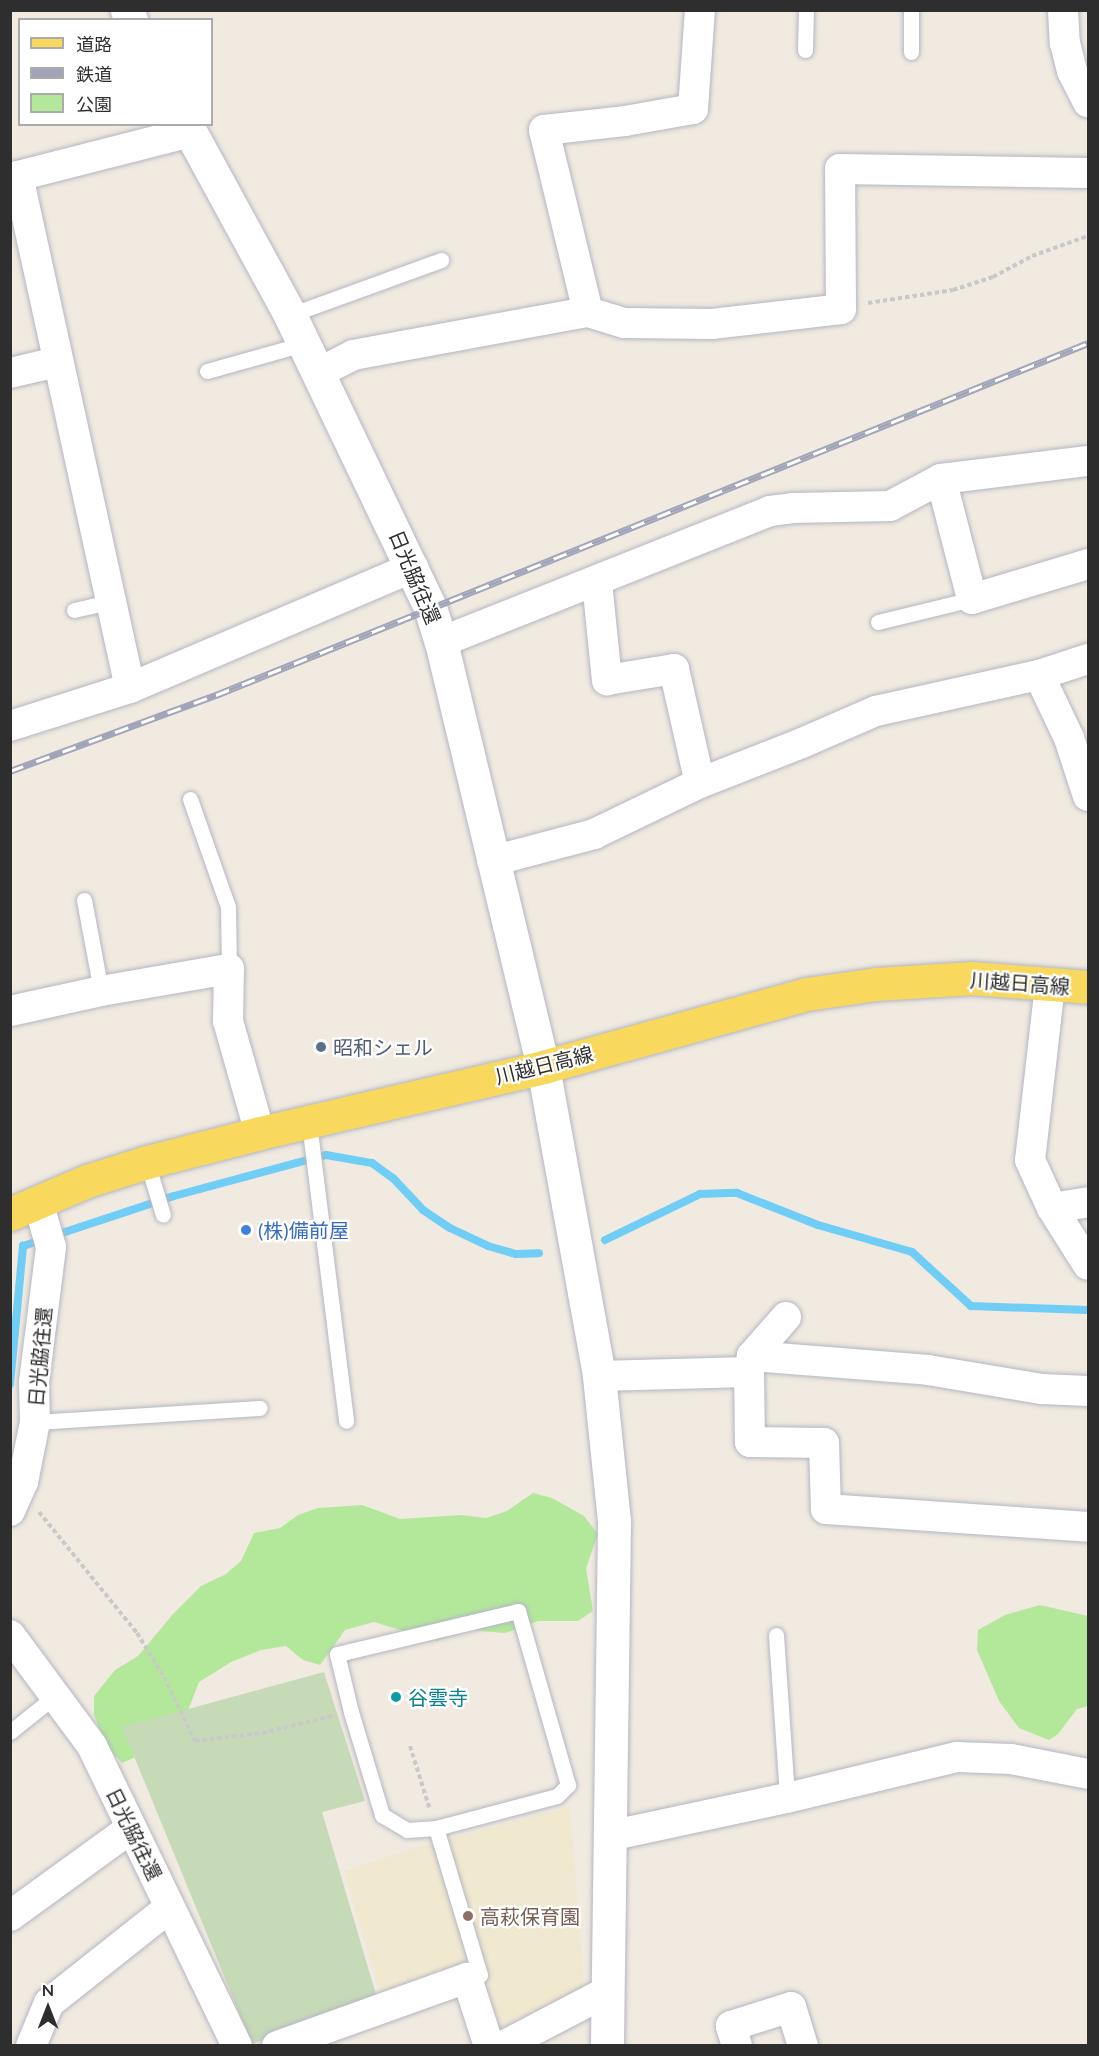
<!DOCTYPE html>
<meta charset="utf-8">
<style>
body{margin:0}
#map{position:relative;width:1099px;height:2056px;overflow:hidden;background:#f0eae0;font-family:Lato,"Noto Sans JP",sans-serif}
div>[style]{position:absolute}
.education>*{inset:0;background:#f1e8d0}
.green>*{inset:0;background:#b3e89b}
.cemetery>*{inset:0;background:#c7dab7}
.stream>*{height:8px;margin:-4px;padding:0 4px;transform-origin:4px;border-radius:4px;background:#70cdf5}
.path>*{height:4px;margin-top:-2px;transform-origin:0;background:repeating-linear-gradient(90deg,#c9c9c9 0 4.5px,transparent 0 7.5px)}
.roads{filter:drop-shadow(0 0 2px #b4b6c2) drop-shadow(0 0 2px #b4b6c2)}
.service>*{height:15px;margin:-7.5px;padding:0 7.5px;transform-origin:7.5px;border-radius:7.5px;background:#fff}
.minor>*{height:30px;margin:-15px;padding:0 15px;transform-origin:15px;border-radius:15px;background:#fff}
.tertiary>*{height:33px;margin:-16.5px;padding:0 16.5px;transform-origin:16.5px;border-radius:16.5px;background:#fff}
.primary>*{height:33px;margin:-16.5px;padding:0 16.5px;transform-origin:16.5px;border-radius:16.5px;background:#f8d95d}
.rail>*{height:7px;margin-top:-3.5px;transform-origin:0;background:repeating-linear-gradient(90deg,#fff 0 14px,#a2a5b9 0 28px);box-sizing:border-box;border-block:2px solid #a2a5b9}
.dots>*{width:16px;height:16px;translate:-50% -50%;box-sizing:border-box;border:3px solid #fff;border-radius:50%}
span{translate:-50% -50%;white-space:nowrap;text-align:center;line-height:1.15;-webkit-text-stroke:4.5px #fff;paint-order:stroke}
.street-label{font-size:20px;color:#2e2e2e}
.service-label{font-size:20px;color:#4e5e75}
.left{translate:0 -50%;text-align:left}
.shop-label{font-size:20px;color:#366cbe}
.culture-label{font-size:20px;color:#0d838f}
.education-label{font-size:20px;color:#785e54}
.frame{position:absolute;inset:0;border:12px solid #2e2e2e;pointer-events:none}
.legend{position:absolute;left:18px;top:18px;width:195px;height:108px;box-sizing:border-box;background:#fff;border:2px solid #ababab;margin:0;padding:8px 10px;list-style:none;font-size:18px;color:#2e2e2e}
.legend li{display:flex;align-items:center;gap:12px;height:30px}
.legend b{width:30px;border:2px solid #ababab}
.north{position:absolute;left:18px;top:1978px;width:60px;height:60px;-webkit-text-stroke:4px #fff;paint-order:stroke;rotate:0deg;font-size:16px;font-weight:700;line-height:24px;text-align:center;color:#2e2e2e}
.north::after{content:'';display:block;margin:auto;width:21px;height:27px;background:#2e2e2e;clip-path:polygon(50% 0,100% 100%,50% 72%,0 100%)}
</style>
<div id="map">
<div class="education">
<i style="clip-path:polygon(570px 1807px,584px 1989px,499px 2028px,480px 1962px,380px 1992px,344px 1871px,425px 1845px)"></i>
</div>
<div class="green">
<i style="clip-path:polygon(533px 1493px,552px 1498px,584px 1516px,598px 1534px,586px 1568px,593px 1611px,578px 1621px,538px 1621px,505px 1633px,469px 1630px,437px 1641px,374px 1622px,345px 1630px,320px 1665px,303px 1660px,286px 1646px,261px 1650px,231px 1662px,199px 1682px,177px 1739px,122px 1763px,106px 1745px,94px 1715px,94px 1696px,115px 1670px,138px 1656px,173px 1614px,201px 1586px,226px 1574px,241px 1561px,254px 1533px,280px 1528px,298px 1515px,318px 1508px,362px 1505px,400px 1519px,461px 1515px,486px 1518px,507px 1511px)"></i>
<i style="clip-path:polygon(1040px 1605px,1088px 1616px,1088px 1706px,1077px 1709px,1058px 1734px,1049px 1740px,1019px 1728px,999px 1701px,977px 1650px,978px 1630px,1005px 1615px)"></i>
</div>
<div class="cemetery">
<i style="clip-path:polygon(324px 1672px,365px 1801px,322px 1812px,378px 2001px,252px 2044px,122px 1727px)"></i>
</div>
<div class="stream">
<i style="left:53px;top:1236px;width:127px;rotate:-18.3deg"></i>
<i style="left:174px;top:1196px;width:157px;rotate:-15.1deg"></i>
<i style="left:326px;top:1155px;width:47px;rotate:9.9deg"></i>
<i style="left:372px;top:1163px;width:26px;rotate:36deg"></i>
<i style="left:393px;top:1178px;width:44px;rotate:46.8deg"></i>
<i style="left:423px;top:1210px;width:32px;rotate:34deg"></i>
<i style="left:450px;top:1228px;width:42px;rotate:25.3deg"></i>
<i style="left:488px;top:1246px;width:29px;rotate:16deg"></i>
<i style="left:516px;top:1254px;width:23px;rotate:-2deg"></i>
<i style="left:605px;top:1240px;width:106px;rotate:-25.8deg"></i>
<i style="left:700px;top:1194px;width:37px;rotate:-2deg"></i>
<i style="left:737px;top:1193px;width:87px;rotate:21.6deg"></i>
<i style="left:818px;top:1225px;width:98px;rotate:16deg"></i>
<i style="left:912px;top:1252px;width:80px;rotate:42.5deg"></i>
<i style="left:971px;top:1306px;width:117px;rotate:2deg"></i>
<i style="left:10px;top:1384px;width:139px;rotate:-84.6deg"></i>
<i style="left:23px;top:1246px;width:20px;rotate:-18deg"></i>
</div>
<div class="path">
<i style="left:868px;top:303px;width:86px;rotate:-8.7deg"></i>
<i style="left:953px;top:290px;width:42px;rotate:-18deg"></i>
<i style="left:993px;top:277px;width:44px;rotate:-28.3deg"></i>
<i style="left:1032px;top:256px;width:59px;rotate:-19.7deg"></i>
<i style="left:39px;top:1512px;width:156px;rotate:51deg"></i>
<i style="left:137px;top:1633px;width:52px;rotate:58.5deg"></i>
<i style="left:164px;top:1677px;width:71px;rotate:64.2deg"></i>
<i style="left:195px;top:1741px;width:67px;rotate:-6.8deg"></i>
<i style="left:262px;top:1733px;width:72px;rotate:-13.7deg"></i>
<i style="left:410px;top:1746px;width:67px;rotate:72.6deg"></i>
</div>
<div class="roads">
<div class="service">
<i style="left:805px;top:50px;width:40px;rotate:-88.6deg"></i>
<i style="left:911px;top:52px;width:42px;rotate:-90deg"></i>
<i style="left:290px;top:315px;width:161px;rotate:-20deg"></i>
<i style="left:207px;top:371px;width:101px;rotate:-15.6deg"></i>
<i style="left:74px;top:610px;width:39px;rotate:-13deg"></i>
<i style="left:878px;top:622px;width:97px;rotate:-13.7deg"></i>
<i style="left:190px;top:799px;width:114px;rotate:70.6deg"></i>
<i style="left:228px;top:907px;width:62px;rotate:89.1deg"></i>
<i style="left:84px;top:900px;width:93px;rotate:79.4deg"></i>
<i style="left:311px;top:1139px;width:284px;rotate:82.9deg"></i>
<i style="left:147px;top:1162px;width:55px;rotate:73.2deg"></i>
<i style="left:35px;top:1422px;width:225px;rotate:-3.6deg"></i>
<i style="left:776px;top:1635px;width:163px;rotate:86.1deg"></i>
<i style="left:10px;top:1732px;width:59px;rotate:-38.8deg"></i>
<i style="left:436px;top:1828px;width:125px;rotate:-14.8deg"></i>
<i style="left:557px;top:1796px;width:16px;rotate:-45deg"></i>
<i style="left:568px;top:1785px;width:181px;rotate:-106deg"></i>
<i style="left:518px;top:1611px;width:186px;rotate:166.6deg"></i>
<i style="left:337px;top:1654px;width:60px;rotate:76.4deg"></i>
<i style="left:351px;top:1712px;width:108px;rotate:73.2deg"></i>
<i style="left:382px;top:1815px;width:29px;rotate:31deg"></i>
<i style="left:407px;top:1830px;width:29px;rotate:-4deg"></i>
<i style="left:436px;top:1828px;width:153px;rotate:73.3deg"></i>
<i style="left:480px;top:1975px;width:13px;rotate:167deg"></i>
</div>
<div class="minor">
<i style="left:1063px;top:10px;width:33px;rotate:87deg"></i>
<i style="left:1065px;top:43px;width:29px;rotate:76deg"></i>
<i style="left:1072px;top:71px;width:35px;rotate:63deg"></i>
<i style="left:18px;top:176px;width:524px;rotate:77.66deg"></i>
<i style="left:10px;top:178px;width:187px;rotate:-14.3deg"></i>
<i style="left:588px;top:312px;width:187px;rotate:-103.6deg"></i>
<i style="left:544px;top:130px;width:81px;rotate:-6.3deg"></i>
<i style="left:625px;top:121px;width:69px;rotate:-10deg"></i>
<i style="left:693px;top:109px;width:99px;rotate:-86deg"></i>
<i style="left:10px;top:373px;width:48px;rotate:-13.2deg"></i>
<i style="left:318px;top:373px;width:39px;rotate:-27deg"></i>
<i style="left:353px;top:355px;width:239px;rotate:-10.4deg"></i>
<i style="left:588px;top:312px;width:38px;rotate:17deg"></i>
<i style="left:624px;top:323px;width:88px;rotate:0.7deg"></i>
<i style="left:712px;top:324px;width:130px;rotate:-6.6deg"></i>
<i style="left:841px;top:309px;width:140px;rotate:-90.4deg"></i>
<i style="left:840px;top:169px;width:248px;rotate:0.9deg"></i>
<i style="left:941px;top:479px;width:124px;rotate:75.5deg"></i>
<i style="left:972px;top:599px;width:121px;rotate:-16.8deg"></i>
<i style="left:597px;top:582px;width:99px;rotate:84.2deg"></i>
<i style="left:607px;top:680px;width:68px;rotate:-9.3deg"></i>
<i style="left:674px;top:669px;width:117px;rotate:77.2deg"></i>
<i style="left:441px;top:642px;width:354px;rotate:-21.7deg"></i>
<i style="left:770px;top:511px;width:23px;rotate:-7deg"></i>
<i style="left:793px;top:508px;width:97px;rotate:-1.2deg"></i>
<i style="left:890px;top:506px;width:58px;rotate:-27.9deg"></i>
<i style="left:941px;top:479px;width:148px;rotate:-7deg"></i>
<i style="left:1039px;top:675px;width:70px;rotate:64.5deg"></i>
<i style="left:1069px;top:738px;width:61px;rotate:71.9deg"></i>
<i style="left:10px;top:726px;width:126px;rotate:-17.6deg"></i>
<i style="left:130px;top:688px;width:308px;rotate:-23.1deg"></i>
<i style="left:492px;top:861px;width:106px;rotate:-14.8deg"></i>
<i style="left:594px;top:834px;width:118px;rotate:-25.7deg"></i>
<i style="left:700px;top:783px;width:110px;rotate:-21.4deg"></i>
<i style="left:802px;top:743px;width:81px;rotate:-23.4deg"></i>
<i style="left:876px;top:711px;width:167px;rotate:-12.5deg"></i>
<i style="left:1039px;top:675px;width:52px;rotate:-18.1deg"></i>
<i style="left:1050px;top:985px;width:176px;rotate:96.5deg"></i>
<i style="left:1030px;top:1160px;width:53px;rotate:65.4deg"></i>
<i style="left:1052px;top:1208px;width:67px;rotate:57.7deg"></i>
<i style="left:10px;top:1011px;width:93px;rotate:-12.4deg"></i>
<i style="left:101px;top:991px;width:130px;rotate:-9.8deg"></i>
<i style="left:229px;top:969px;width:52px;rotate:91.1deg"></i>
<i style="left:228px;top:1021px;width:116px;rotate:74.1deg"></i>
<i style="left:1052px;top:1208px;width:36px;rotate:-9deg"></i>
<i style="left:786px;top:1317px;width:52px;rotate:131.1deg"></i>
<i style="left:752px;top:1356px;width:16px;rotate:101deg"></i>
<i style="left:749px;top:1372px;width:70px;rotate:89.2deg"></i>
<i style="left:750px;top:1442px;width:74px;rotate:0.8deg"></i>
<i style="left:824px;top:1443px;width:66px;rotate:88.3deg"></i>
<i style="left:826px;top:1509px;width:263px;rotate:3.9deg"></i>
<i style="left:752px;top:1356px;width:177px;rotate:4.5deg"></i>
<i style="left:928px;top:1370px;width:116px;rotate:9.5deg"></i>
<i style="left:1042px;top:1389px;width:46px;rotate:2.5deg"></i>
<i style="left:599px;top:1376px;width:150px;rotate:-1.5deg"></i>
<i style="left:10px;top:1511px;width:32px;rotate:-66deg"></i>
<i style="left:23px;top:1482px;width:61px;rotate:-78.7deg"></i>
<i style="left:35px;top:1422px;width:40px;rotate:-91.4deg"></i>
<i style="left:34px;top:1382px;width:136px;rotate:-82.8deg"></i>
<i style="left:51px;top:1247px;width:47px;rotate:-106.1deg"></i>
<i style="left:10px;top:1635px;width:138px;rotate:53.5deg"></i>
<i style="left:92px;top:1746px;width:333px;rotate:64.2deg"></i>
<i style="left:609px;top:1836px;width:182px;rotate:-12.1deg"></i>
<i style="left:787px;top:1798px;width:175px;rotate:-13.6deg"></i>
<i style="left:957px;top:1757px;width:54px;rotate:2.1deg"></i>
<i style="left:1011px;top:1759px;width:78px;rotate:11deg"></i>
<i style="left:10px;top:1916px;width:150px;rotate:-36deg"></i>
<i style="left:31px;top:2046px;width:47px;rotate:-67.3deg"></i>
<i style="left:49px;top:2003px;width:153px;rotate:-38.4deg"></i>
<i style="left:277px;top:2046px;width:202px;rotate:-19.7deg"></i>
<i style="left:467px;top:1978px;width:71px;rotate:72.1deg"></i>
<i style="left:503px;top:2046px;width:119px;rotate:-27.6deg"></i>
<i style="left:737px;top:2046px;width:21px;rotate:-107deg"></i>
<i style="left:731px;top:2026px;width:63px;rotate:-17.6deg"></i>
<i style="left:791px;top:2007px;width:41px;rotate:72.9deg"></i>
</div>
<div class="tertiary">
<i style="left:127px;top:10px;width:11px;rotate:68deg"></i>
<i style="left:186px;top:124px;width:217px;rotate:61.4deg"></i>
<i style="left:290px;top:315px;width:324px;rotate:64.4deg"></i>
<i style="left:430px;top:607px;width:37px;rotate:73deg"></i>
<i style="left:441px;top:642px;width:437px;rotate:76.5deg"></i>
<i style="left:543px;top:1067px;width:314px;rotate:79.7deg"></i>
<i style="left:599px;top:1376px;width:147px;rotate:84.1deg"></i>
<i style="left:614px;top:1522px;width:524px;rotate:90.77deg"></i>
</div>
<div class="primary">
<i style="left:10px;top:1214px;width:84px;rotate:-23.2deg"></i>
<i style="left:87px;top:1181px;width:63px;rotate:-17.6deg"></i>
<i style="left:147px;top:1162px;width:117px;rotate:-14.4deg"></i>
<i style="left:260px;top:1133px;width:291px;rotate:-13.1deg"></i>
<i style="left:543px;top:1067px;width:274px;rotate:-15.5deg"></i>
<i style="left:807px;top:994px;width:70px;rotate:-8.2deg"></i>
<i style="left:876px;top:984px;width:96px;rotate:-3.6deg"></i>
<i style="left:972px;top:978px;width:116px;rotate:4.4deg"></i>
</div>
</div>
<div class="rail">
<i style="left:10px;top:771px;width:220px;rotate:-20.3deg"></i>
<i style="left:216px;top:695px;width:940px;rotate:-21.98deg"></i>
</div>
<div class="dots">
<i style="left:321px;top:1047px;background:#5c6f8a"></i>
<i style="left:246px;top:1230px;background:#3f7fe0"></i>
<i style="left:396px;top:1697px;background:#0f9aa8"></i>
<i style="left:468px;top:1916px;background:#8d6e63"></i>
</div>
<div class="street-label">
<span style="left:415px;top:577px;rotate:67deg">日光脇往還</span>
<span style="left:1020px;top:983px;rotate:4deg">川越日高線</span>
<span style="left:544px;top:1065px;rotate:-14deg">川越日高線</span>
<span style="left:40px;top:1357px;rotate:-85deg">日光脇往還</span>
<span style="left:134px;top:1834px;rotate:64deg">日光脇往還</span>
</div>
<div class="service-label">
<span class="left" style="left:333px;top:1047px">昭和シェル</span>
</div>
<div class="shop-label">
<span class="left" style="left:258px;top:1230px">(株)備前屋</span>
</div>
<div class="culture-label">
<span class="left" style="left:408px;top:1697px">谷雲寺</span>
</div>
<div class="education-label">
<span class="left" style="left:480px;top:1916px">高萩保育園</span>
</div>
<div class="frame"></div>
<ul class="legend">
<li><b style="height:8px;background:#f8d95d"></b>道路</li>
<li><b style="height:8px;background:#a2a5b9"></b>鉄道</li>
<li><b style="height:16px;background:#b3e89b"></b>公園</li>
</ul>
<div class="north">N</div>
</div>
